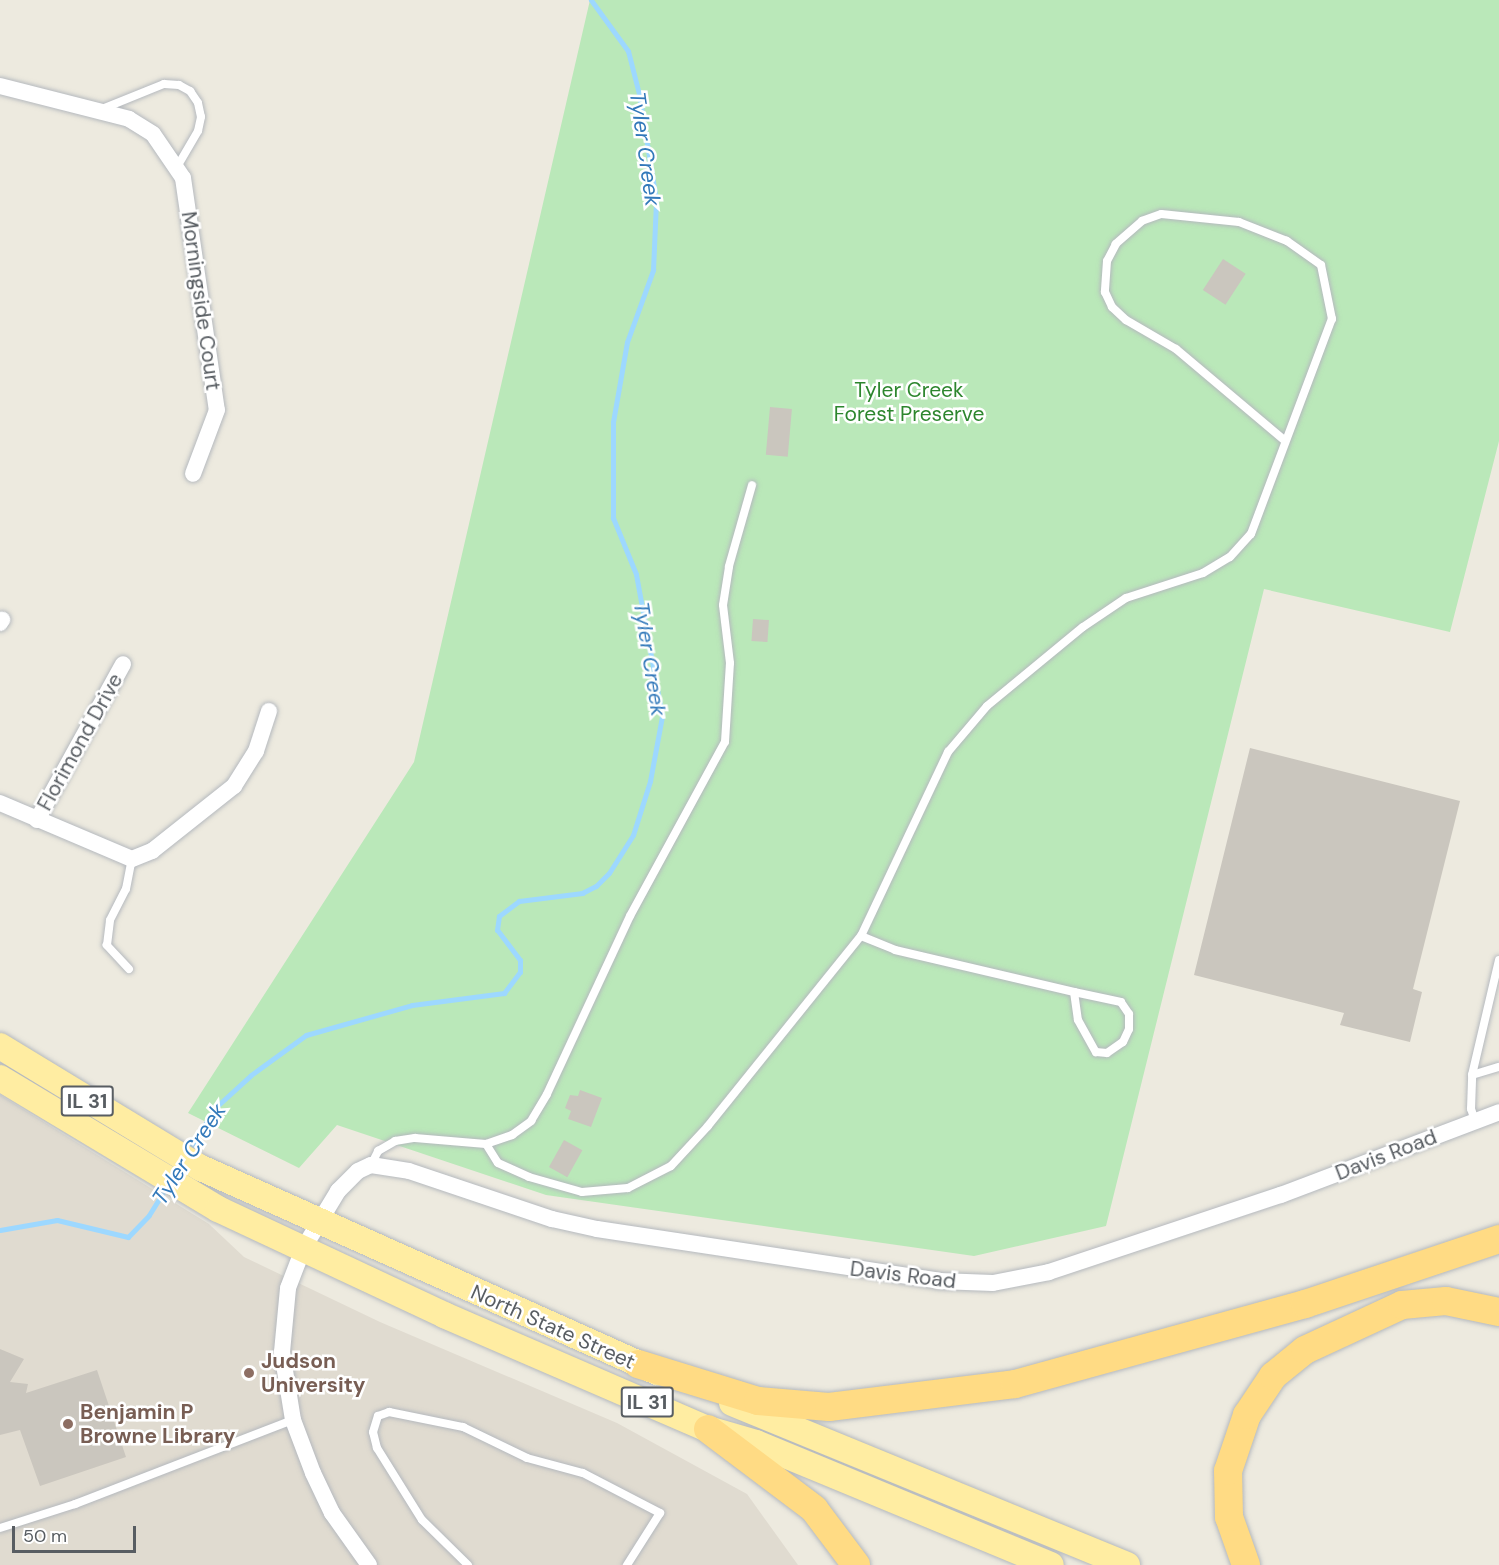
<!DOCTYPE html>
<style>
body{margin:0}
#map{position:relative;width:1499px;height:1565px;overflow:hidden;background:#edeadf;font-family:"DM Sans",sans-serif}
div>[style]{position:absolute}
.education>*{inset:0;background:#e0dbd0}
.green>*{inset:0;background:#bae8b9}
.stream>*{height:5px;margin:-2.5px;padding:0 2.5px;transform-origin:2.5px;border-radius:2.5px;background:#9dd8ff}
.building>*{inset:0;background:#cac6be;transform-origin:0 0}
.roads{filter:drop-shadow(0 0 2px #b5b9be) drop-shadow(0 0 2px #b5b9be)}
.lane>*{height:8px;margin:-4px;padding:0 4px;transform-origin:4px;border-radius:4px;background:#fff}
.street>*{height:16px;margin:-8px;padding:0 8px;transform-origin:8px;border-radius:8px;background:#fff}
.primary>*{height:26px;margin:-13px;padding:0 13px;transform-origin:13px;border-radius:13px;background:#ffeda2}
.highway>*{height:28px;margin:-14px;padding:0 14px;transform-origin:14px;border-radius:14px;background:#ffdb84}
.dots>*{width:16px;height:16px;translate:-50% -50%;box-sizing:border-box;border:3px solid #fff;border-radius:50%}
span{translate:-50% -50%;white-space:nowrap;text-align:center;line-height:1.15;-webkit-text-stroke:5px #fff;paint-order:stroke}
.shield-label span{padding:2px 4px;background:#fff;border:2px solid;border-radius:4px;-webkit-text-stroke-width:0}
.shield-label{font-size:20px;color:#585d62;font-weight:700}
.street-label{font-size:21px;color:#585d62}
.park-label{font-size:21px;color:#2d862e}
.education-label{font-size:21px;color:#785e54;font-weight:700}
.left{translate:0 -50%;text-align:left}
.water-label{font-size:22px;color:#3279ba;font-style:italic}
.scale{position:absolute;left:12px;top:1526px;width:124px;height:27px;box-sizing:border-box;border:3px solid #585d62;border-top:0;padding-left:8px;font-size:18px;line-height:21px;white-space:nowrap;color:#585d62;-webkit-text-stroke:4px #fff;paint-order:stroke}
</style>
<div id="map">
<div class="education">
<i style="clip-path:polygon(0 1095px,209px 1224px,244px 1257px,380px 1322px,617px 1423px,747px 1494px,798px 1565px,0 1565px)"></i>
</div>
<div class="green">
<i style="clip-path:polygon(590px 0,1499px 0,1499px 441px,1450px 632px,1264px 589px,1106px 1226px,974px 1256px,546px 1195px,337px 1125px,299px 1168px,188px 1113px,414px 762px)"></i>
</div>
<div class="stream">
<i style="left:187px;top:1153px;width:54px;rotate:-57.8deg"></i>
<i style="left:216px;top:1107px;width:47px;rotate:-42.4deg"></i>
<i style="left:251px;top:1075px;width:68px;rotate:-36deg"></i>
<i style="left:306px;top:1035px;width:110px;rotate:-15.8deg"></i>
<i style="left:412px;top:1005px;width:93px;rotate:-7.4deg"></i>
<i style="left:504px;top:993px;width:26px;rotate:-53deg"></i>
<i style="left:520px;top:972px;width:12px;rotate:-90deg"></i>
<i style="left:520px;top:960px;width:38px;rotate:-127deg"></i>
<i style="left:497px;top:930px;width:14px;rotate:-82deg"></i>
<i style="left:499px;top:916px;width:25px;rotate:-37deg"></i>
<i style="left:519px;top:901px;width:64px;rotate:-7.2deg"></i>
<i style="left:582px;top:893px;width:16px;rotate:-27deg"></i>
<i style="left:596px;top:886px;width:18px;rotate:-45deg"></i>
<i style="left:609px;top:873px;width:45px;rotate:-57.7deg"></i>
<i style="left:633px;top:835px;width:57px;rotate:-72.5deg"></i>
<i style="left:650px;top:781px;width:66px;rotate:-79.5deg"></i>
<i style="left:662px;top:716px;width:144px;rotate:-100.4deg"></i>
<i style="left:636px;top:574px;width:61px;rotate:-112.3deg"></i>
<i style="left:613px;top:518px;width:96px;rotate:-90deg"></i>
<i style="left:613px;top:422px;width:81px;rotate:-80.1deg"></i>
<i style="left:627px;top:342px;width:77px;rotate:-70.1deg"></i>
<i style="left:653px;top:270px;width:70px;rotate:-87.5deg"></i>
<i style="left:656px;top:200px;width:107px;rotate:-99.1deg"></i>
<i style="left:639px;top:94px;width:44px;rotate:-104.3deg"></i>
<i style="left:628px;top:51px;width:63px;rotate:-126deg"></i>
<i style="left:0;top:1230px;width:58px;rotate:-10deg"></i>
<i style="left:57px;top:1220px;width:73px;rotate:13.5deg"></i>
<i style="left:128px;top:1237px;width:30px;rotate:-46deg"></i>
<i style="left:149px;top:1215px;width:34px;rotate:-58deg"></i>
</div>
<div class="building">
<i style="left:1223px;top:259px;width:27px;height:37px;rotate:33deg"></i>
<i style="left:770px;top:407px;width:22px;height:48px;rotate:5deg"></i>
<i style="left:753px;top:619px;width:16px;height:22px;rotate:4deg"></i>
<i style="clip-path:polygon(1250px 748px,1460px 801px,1413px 989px,1422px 992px,1410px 1042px,1340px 1025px,1344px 1013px,1194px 975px)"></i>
<i style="clip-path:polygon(580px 1090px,602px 1098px,591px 1127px,568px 1119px,571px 1111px,565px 1108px,570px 1095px,578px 1096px)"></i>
<i style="left:564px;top:1140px;width:21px;height:31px;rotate:29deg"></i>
<i style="clip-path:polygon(0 1349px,24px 1359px,10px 1382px,28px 1384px,26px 1393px,97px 1370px,126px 1457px,40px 1486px,20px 1430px,0 1435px)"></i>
</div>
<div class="roads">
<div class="lane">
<i style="left:102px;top:109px;width:67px;rotate:-22deg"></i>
<i style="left:164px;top:84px;width:15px;rotate:4deg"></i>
<i style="left:179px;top:85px;width:13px;rotate:29deg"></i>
<i style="left:190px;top:91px;width:14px;rotate:56deg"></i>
<i style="left:198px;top:103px;width:14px;rotate:78deg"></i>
<i style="left:201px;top:117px;width:14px;rotate:102deg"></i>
<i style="left:198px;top:131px;width:42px;rotate:120.3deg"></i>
<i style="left:861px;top:936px;width:37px;rotate:22deg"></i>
<i style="left:895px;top:950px;width:184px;rotate:13.2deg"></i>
<i style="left:1074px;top:992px;width:28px;rotate:82deg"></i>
<i style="left:1078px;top:1020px;width:37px;rotate:61deg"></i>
<i style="left:1096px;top:1052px;width:11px;rotate:5deg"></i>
<i style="left:1107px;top:1053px;width:19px;rotate:-35deg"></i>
<i style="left:1123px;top:1042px;width:14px;rotate:-65deg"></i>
<i style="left:1129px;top:1029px;width:15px;rotate:-90deg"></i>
<i style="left:1129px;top:1014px;width:14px;rotate:-124deg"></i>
<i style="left:1121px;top:1002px;width:48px;rotate:-168deg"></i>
<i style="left:129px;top:969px;width:33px;rotate:-133deg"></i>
<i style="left:107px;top:945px;width:25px;rotate:-83deg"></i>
<i style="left:110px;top:920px;width:35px;rotate:-63deg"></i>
<i style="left:126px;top:889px;width:31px;rotate:-79deg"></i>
<i style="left:1472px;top:1075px;width:28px;rotate:-17deg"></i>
<i style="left:1475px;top:1121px;width:13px;rotate:-108deg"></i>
<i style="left:1471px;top:1109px;width:34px;rotate:-88deg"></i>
<i style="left:1472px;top:1075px;width:118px;rotate:-76.8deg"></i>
<i style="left:486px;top:1144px;width:22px;rotate:58deg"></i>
<i style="left:498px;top:1163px;width:34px;rotate:24deg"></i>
<i style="left:529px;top:1177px;width:55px;rotate:15.8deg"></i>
<i style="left:582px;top:1192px;width:46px;rotate:-5deg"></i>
<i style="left:628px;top:1188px;width:48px;rotate:-27.1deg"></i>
<i style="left:671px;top:1166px;width:54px;rotate:-47.2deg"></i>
<i style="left:708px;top:1126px;width:244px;rotate:-51.2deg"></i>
<i style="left:861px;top:936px;width:204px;rotate:-64.7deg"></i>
<i style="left:948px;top:752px;width:60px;rotate:-49.7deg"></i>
<i style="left:987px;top:706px;width:124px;rotate:-39.5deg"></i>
<i style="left:1083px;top:627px;width:52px;rotate:-34deg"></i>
<i style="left:1126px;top:598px;width:81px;rotate:-18deg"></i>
<i style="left:1203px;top:573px;width:31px;rotate:-31deg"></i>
<i style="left:1230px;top:557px;width:31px;rotate:-48deg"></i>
<i style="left:1251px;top:534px;width:230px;rotate:-69.4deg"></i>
<i style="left:1332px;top:319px;width:55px;rotate:-101.5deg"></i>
<i style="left:1321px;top:265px;width:42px;rotate:-144.8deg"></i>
<i style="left:1287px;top:241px;width:52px;rotate:-158.4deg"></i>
<i style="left:1239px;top:222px;width:78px;rotate:-174.1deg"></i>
<i style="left:1161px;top:214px;width:20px;rotate:160deg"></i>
<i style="left:1142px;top:221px;width:35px;rotate:139deg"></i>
<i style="left:1116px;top:244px;width:19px;rotate:118deg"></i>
<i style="left:1107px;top:261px;width:31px;rotate:94deg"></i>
<i style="left:1105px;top:292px;width:17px;rotate:65deg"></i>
<i style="left:1112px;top:307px;width:19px;rotate:43deg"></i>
<i style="left:1126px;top:320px;width:58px;rotate:30.1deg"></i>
<i style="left:1176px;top:349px;width:141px;rotate:40.1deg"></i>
<i style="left:371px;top:1165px;width:16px;rotate:-63deg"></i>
<i style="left:378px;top:1151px;width:20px;rotate:-30deg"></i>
<i style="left:395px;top:1141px;width:20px;rotate:-9deg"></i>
<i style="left:415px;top:1138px;width:71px;rotate:4.8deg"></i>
<i style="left:486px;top:1144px;width:28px;rotate:-19deg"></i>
<i style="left:512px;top:1135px;width:24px;rotate:-36deg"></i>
<i style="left:531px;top:1121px;width:31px;rotate:-59deg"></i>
<i style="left:547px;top:1094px;width:196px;rotate:-65deg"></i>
<i style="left:630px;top:916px;width:198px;rotate:-61.4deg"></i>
<i style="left:725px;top:742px;width:79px;rotate:-86.4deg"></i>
<i style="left:730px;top:663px;width:58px;rotate:-96.9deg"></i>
<i style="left:723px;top:605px;width:39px;rotate:-81deg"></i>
<i style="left:729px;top:566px;width:84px;rotate:-74.1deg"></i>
<i style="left:0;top:1528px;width:79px;rotate:-17.7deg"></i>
<i style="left:75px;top:1504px;width:234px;rotate:-21.1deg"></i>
<i style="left:468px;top:1565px;width:64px;rotate:-135.6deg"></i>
<i style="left:422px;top:1520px;width:85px;rotate:-122deg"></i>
<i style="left:377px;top:1448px;width:16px;rotate:-104deg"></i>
<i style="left:373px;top:1432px;width:17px;rotate:-73deg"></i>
<i style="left:378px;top:1416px;width:12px;rotate:-20deg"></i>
<i style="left:389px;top:1412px;width:76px;rotate:11.5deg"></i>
<i style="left:463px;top:1427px;width:71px;rotate:25.8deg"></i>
<i style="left:527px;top:1458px;width:58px;rotate:15deg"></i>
<i style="left:583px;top:1473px;width:87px;rotate:27.5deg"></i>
<i style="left:660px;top:1513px;width:62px;rotate:122.4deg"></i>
</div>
<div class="street">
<i style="left:0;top:86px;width:133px;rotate:14.3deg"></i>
<i style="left:129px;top:119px;width:28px;rotate:32deg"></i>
<i style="left:153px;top:134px;width:53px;rotate:55.7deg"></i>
<i style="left:183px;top:178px;width:234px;rotate:81.7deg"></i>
<i style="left:217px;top:410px;width:68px;rotate:110.6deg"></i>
<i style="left:0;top:623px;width:4px;rotate:-56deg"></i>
<i style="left:0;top:803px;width:143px;rotate:23deg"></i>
<i style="left:132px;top:859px;width:22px;rotate:-22deg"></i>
<i style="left:152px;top:851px;width:105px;rotate:-38.4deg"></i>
<i style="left:234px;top:786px;width:41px;rotate:-57.8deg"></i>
<i style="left:256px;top:751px;width:42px;rotate:-72deg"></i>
<i style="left:37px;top:820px;width:178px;rotate:-61.1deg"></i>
<i style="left:369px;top:1565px;width:64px;rotate:-125.4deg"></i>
<i style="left:332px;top:1513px;width:44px;rotate:-115.4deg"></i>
<i style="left:313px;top:1473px;width:57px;rotate:-110.7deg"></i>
<i style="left:293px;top:1420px;width:69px;rotate:-99.2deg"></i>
<i style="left:282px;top:1352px;width:64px;rotate:-84.6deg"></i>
<i style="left:288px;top:1288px;width:42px;rotate:-69deg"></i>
<i style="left:303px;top:1249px;width:68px;rotate:-58.9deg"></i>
<i style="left:338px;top:1191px;width:28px;rotate:-45deg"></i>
<i style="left:358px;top:1171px;width:14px;rotate:-25deg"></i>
<i style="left:371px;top:1165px;width:38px;rotate:9deg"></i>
<i style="left:409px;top:1171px;width:151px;rotate:18.6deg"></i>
<i style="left:552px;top:1219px;width:46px;rotate:12.5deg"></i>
<i style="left:597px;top:1229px;width:346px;rotate:8.6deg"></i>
<i style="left:939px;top:1281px;width:54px;rotate:2.1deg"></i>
<i style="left:993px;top:1283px;width:57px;rotate:-11.1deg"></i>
<i style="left:1049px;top:1272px;width:244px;rotate:-18.4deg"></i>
<i style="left:1281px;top:1195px;width:233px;rotate:-20.8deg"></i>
</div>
<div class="primary">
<i style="left:0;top:1046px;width:235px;rotate:31.3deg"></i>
<i style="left:201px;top:1168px;width:500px;rotate:24.1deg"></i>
<i style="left:0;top:1078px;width:254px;rotate:31deg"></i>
<i style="left:218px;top:1209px;width:250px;rotate:25.1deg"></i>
<i style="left:444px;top:1315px;width:288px;rotate:23.4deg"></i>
<i style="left:708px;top:1429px;width:50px;rotate:16.3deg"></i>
<i style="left:756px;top:1443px;width:319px;rotate:22.5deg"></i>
<i style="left:732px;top:1403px;width:427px;rotate:22.3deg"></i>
</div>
<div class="highway">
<i style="left:638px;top:1364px;width:126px;rotate:17.1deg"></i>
<i style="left:758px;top:1401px;width:71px;rotate:4.8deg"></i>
<i style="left:829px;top:1407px;width:187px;rotate:-7deg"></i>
<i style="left:1015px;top:1384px;width:301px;rotate:-15.4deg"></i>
<i style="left:1305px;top:1304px;width:205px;rotate:-18.5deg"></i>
<i style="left:708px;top:1429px;width:133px;rotate:37deg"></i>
<i style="left:814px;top:1509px;width:70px;rotate:53.1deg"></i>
<i style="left:1246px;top:1565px;width:51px;rotate:-109.5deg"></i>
<i style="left:1229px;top:1517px;width:46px;rotate:-91.2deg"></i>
<i style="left:1228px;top:1471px;width:59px;rotate:-71.3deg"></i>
<i style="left:1247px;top:1415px;width:47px;rotate:-56.3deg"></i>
<i style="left:1273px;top:1376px;width:41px;rotate:-39.1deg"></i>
<i style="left:1305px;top:1350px;width:107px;rotate:-24.9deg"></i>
<i style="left:1402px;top:1305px;width:44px;rotate:-5.2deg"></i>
<i style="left:1446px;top:1301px;width:54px;rotate:11.7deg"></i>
</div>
</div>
<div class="dots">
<i style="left:249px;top:1373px;background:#8d6e63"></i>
<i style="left:68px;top:1424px;background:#8d6e63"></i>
</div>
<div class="shield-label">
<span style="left:87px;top:1101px">IL 31</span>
<span style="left:647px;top:1402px">IL 31</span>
</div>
<div class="street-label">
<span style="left:201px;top:301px;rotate:82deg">Morningside Court</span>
<span style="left:80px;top:742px;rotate:-61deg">Florimond Drive</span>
<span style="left:1386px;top:1155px;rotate:-21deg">Davis Road</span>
<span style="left:903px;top:1275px;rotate:7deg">Davis Road</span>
<span style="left:553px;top:1327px;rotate:24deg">North State Street</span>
</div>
<div class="park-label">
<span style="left:909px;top:402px">Tyler Creek<br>Forest Preserve</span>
</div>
<div class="education-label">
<span class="left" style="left:261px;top:1373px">Judson<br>University</span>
<span class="left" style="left:80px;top:1424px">Benjamin P<br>Browne Library</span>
</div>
<div class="water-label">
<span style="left:645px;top:149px;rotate:82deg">Tyler Creek</span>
<span style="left:650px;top:659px;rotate:81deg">Tyler Creek</span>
<span style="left:189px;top:1154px;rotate:-57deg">Tyler Creek</span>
</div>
<div class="scale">50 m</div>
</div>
